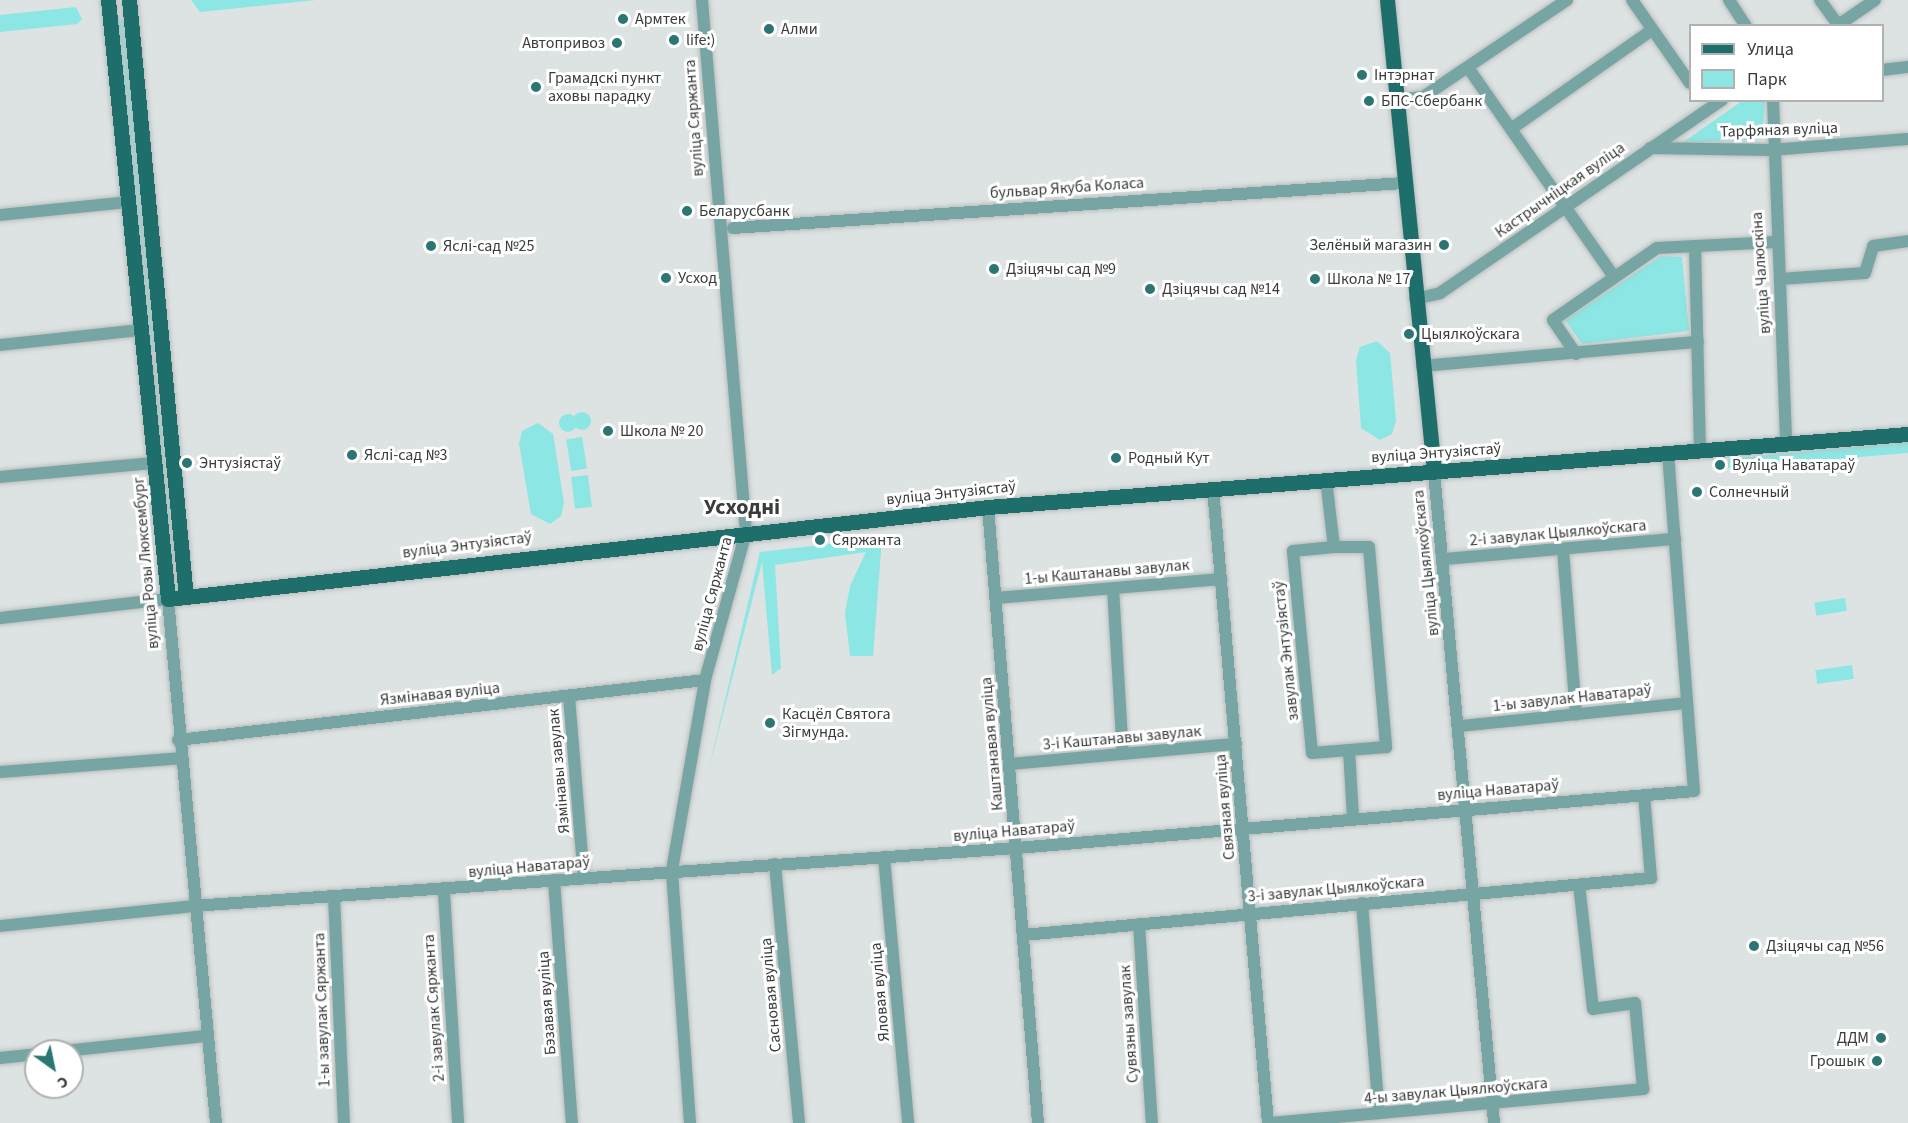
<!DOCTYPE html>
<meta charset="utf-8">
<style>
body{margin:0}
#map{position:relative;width:1908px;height:1123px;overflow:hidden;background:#dde2e2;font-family:"Source Sans 3",sans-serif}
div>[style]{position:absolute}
.green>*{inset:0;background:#8ce6e3;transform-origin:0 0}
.round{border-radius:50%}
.roads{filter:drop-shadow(0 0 2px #b9bdbd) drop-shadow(0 0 2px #b9bdbd)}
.minor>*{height:12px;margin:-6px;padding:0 6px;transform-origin:6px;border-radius:6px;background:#77a5a3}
.major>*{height:15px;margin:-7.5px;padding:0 7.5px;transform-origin:7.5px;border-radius:7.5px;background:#1e6e6c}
.dots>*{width:16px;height:16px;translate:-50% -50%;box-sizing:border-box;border:3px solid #fff;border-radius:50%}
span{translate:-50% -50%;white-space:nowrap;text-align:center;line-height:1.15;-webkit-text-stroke:6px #fff;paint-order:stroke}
.poi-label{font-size:16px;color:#3a3c3c}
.left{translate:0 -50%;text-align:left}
.right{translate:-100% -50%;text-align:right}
.street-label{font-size:16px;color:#3a3c3c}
.district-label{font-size:22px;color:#3a3c3c;font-weight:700}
.legend{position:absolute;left:1689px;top:24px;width:195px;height:78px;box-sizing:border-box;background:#fff;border:2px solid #b0b1b1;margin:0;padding:8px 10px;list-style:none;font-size:18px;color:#3a3c3c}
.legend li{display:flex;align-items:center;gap:12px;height:30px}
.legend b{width:30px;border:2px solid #b0b1b1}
.north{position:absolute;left:24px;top:1039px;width:60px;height:60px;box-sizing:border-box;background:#fff;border:2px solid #b0b1b1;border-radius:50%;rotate:147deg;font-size:16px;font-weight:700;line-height:24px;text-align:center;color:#3a3c3c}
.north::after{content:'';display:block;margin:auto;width:21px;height:27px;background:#2b7573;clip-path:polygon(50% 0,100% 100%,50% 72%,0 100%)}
</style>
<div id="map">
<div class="green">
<i style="clip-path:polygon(191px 0,316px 0,200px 12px)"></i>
<i style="clip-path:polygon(76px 7px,82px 19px,77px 24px,0 32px,0 15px)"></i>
<i style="clip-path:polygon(126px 19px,156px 350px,151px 352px,116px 20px)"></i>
<i style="clip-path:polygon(1742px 101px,1765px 101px,1762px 139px,1682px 143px)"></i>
<i style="clip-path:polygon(1661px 256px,1682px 257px,1689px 331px,1582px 344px,1565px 320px)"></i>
<i style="clip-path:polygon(1377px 341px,1390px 353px,1396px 421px,1392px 434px,1380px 440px,1361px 428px,1356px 360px,1360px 347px)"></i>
<i style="clip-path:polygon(154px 359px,177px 563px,167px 564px,150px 360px)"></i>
<i class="round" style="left:573px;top:412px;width:18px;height:18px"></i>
<i class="round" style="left:559px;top:414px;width:18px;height:18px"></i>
<i style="clip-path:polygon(538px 423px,553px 434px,564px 503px,561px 516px,550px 524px,531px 514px,519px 444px,522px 431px)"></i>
<i style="left:582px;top:437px;width:32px;height:16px;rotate:81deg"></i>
<i style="clip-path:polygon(1908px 442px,1908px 453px,1728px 468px,1728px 459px)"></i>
<i style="left:588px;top:475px;width:32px;height:17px;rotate:83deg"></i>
<i style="clip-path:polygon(882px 538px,873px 656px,850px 656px,845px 613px,850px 586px,866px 552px,775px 565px,781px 668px,772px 675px,762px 562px,708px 772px,760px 552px)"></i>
<i style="left:1845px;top:598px;width:13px;height:31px;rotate:81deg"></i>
<i style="left:1852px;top:665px;width:14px;height:37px;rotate:82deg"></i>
</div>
<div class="roads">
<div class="minor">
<i style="left:1632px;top:0;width:101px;rotate:55.1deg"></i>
<i style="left:1729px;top:0;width:31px;rotate:57deg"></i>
<i style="left:1820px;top:0;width:31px;rotate:54deg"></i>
<i style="left:1837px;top:26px;width:46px;rotate:-34.4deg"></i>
<i style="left:1469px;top:69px;width:254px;rotate:55.1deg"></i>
<i style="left:1882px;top:70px;width:26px;rotate:-7deg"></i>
<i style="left:1397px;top:100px;width:26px;rotate:-7deg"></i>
<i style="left:1423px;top:97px;width:174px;rotate:-34deg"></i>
<i style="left:1773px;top:100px;width:344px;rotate:87.8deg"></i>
<i style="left:1511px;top:129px;width:172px;rotate:-35.1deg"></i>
<i style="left:1650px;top:148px;width:121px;rotate:0.9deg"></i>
<i style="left:1771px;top:150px;width:137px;rotate:-4.6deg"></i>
<i style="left:0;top:215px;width:129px;rotate:-5.8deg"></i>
<i style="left:733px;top:228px;width:672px;rotate:-3.84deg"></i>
<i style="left:1695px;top:246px;width:205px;rotate:88.6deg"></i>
<i style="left:1780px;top:279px;width:85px;rotate:-4deg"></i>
<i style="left:1865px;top:273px;width:28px;rotate:-73deg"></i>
<i style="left:1873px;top:246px;width:35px;rotate:-8deg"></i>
<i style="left:1415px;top:299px;width:26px;rotate:-13deg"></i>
<i style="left:1440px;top:293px;width:342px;rotate:-34.4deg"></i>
<i style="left:0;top:345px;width:142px;rotate:-6.1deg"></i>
<i style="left:1576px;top:354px;width:41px;rotate:-124.1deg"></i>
<i style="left:1553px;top:320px;width:126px;rotate:-34.7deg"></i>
<i style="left:1657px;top:248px;width:118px;rotate:-2.9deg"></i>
<i style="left:1422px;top:366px;width:277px;rotate:-5deg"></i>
<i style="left:1434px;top:472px;width:654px;rotate:84.73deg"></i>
<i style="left:0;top:477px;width:156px;rotate:-5.2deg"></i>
<i style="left:1326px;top:479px;width:68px;rotate:83.3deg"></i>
<i style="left:1213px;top:489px;width:636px;rotate:85.04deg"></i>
<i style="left:988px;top:507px;width:618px;rotate:85.36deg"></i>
<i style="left:1334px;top:547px;width:35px"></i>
<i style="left:1369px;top:547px;width:201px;rotate:85.1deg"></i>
<i style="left:1386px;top:747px;width:74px;rotate:175.4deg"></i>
<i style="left:1312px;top:753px;width:203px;rotate:-95.4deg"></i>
<i style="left:1293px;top:551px;width:41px;rotate:-5.6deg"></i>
<i style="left:1563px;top:549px;width:166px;rotate:85.5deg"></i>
<i style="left:1445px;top:559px;width:231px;rotate:-5deg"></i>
<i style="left:1113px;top:588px;width:166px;rotate:86.6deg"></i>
<i style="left:996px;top:598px;width:226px;rotate:-4.8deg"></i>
<i style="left:0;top:618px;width:169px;rotate:-6.5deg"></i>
<i style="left:168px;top:599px;width:526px;rotate:84.77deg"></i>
<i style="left:569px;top:697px;width:182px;rotate:85.3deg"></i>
<i style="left:1460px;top:726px;width:228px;rotate:-5.8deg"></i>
<i style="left:178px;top:740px;width:530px;rotate:-6.5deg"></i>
<i style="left:1349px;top:750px;width:68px;rotate:86.6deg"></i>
<i style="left:1010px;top:764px;width:227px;rotate:-5.1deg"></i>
<i style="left:0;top:772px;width:181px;rotate:-4.4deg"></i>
<i style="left:884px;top:857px;width:267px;rotate:84.8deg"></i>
<i style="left:775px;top:864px;width:260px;rotate:84.7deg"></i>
<i style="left:554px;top:880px;width:244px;rotate:85.8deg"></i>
<i style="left:444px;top:892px;width:231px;rotate:86.5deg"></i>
<i style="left:334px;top:896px;width:227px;rotate:87.5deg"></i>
<i style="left:1362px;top:903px;width:211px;rotate:85.4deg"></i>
<i style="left:1139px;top:924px;width:199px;rotate:86.3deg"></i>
<i style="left:0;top:926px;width:194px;rotate:-5.9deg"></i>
<i style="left:193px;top:906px;width:826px;rotate:-4.03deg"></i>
<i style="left:1017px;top:848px;width:679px;rotate:-4.81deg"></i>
<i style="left:1694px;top:791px;width:338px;rotate:-94.4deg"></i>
<i style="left:1023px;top:935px;width:631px;rotate:-5.19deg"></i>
<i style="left:1651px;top:878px;width:83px;rotate:-94.8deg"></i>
<i style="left:64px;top:1051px;width:142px;rotate:-6.1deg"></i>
<i style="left:0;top:1058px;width:36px;rotate:-6deg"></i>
<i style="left:690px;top:1123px;width:254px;rotate:-94.1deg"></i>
<i style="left:672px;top:870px;width:193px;rotate:-80.1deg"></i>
<i style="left:705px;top:680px;width:154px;rotate:-74.5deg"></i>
<i style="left:746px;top:532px;width:534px;rotate:-94.73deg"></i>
<i style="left:1271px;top:1123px;width:374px;rotate:-5.2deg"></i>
<i style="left:1643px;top:1089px;width:86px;rotate:-95.3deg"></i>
<i style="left:1635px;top:1003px;width:42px;rotate:171.9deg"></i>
<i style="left:1593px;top:1009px;width:125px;rotate:-96.4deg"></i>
</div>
<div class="major">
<i style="left:108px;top:0;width:602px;rotate:84.28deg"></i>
<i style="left:168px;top:599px;width:825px;rotate:-6.4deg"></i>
<i style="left:988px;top:507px;width:923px;rotate:-4.54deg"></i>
<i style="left:129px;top:0;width:600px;rotate:84.55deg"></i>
<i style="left:1387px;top:0;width:474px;rotate:84.3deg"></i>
</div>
</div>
<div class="dots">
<i style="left:623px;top:19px;background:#2b7573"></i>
<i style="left:769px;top:29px;background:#2b7573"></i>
<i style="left:674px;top:40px;background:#2b7573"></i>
<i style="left:617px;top:43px;background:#2b7573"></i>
<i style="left:1362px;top:75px;background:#2b7573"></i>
<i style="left:536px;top:87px;background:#2b7573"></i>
<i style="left:1369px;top:101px;background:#2b7573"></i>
<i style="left:687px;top:211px;background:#2b7573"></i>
<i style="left:1444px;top:245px;background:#2b7573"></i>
<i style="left:431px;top:246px;background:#2b7573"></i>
<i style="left:994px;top:269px;background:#2b7573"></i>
<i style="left:666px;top:278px;background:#2b7573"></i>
<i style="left:1315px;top:279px;background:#2b7573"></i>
<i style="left:1150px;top:289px;background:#2b7573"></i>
<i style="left:1409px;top:334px;background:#2b7573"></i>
<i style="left:608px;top:431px;background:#2b7573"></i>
<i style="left:352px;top:455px;background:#2b7573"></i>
<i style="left:1116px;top:458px;background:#2b7573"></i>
<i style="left:187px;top:463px;background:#2b7573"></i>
<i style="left:1720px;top:465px;background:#2b7573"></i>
<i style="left:1697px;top:492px;background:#2b7573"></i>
<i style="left:820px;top:540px;background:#2b7573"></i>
<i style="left:770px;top:723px;background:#2b7573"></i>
<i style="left:1754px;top:946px;background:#2b7573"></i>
<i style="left:1881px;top:1038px;background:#2b7573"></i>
<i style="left:1877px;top:1061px;background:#2b7573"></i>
</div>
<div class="poi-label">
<span class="left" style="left:635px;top:19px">Армтек</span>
<span class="left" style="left:781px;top:29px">Алми</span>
<span class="left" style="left:686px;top:40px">life:)</span>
<span class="right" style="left:605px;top:43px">Автопривоз</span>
<span class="left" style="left:1374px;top:75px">Інтэрнат</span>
<span class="left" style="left:548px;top:87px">Грамадскі пункт<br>аховы парадку</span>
<span class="left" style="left:1381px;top:101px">БПС-Сбербанк</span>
<span class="left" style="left:699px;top:211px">Беларусбанк</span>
<span class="right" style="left:1432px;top:245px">Зелёный магазин</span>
<span class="left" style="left:443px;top:246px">Яслі-сад №25</span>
<span class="left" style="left:1006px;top:269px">Дзіцячы сад №9</span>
<span class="left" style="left:678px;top:278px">Усход</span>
<span class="left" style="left:1327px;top:279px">Школа № 17</span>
<span class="left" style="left:1162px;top:289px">Дзіцячы сад №14</span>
<span class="left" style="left:1421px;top:334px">Цыялкоўскага</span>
<span class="left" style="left:620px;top:431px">Школа № 20</span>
<span class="left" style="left:364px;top:455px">Яслі-сад №3</span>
<span class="left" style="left:1128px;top:458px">Родный Кут</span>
<span class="left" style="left:199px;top:463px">Энтузіястаў</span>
<span class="left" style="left:1732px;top:465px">Вуліца Наватараў</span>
<span class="left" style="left:1709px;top:492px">Солнечный</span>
<span class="left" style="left:832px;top:540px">Сяржанта</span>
<span class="left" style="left:782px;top:723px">Касцёл Святога<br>Зігмунда.</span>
<span class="left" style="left:1766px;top:946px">Дзіцячы сад №56</span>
<span class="right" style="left:1869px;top:1038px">ДДМ</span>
<span class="right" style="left:1865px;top:1061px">Грошык</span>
</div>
<div class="street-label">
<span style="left:694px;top:118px;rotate:-94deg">вуліца Сяржанта</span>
<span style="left:1779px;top:130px;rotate:-2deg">Тарфяная вуліца</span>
<span style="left:1067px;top:188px;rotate:-4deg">бульвар Якуба Коласа</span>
<span style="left:1560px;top:190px;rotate:-35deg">Кастрычніцкая вуліца</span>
<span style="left:1761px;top:273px;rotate:-94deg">вуліца Чалюскіна</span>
<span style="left:1436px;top:453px;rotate:-4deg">вуліца Энтузіястаў</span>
<span style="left:951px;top:493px;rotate:-6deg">вуліца Энтузіястаў</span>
<span style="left:1558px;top:533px;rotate:-5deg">2-і завулак Цыялкоўскага</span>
<span style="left:467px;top:545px;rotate:-7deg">вуліца Энтузіястаў</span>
<span style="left:146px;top:563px;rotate:-95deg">вуліца Розы Люксембург</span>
<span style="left:1426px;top:563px;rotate:-96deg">вуліца Цыялкоўскага</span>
<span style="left:1107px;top:572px;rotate:-5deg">1-ы Каштанавы завулак</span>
<span style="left:712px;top:594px;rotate:-75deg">вуліца Сяржанта</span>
<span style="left:1286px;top:651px;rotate:-96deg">завулак Энтузіястаў</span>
<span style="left:440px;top:694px;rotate:-6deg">Язмінавая вуліца</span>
<span style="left:1572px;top:698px;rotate:-6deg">1-ы завулак Наватараў</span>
<span style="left:1122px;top:738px;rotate:-5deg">3-і Каштанавы завулак</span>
<span style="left:992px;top:744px;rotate:-95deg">Каштанавая вуліца</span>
<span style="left:559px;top:771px;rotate:-95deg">Язмінавы завулак</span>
<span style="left:1498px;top:790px;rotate:-5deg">вуліца Наватараў</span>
<span style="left:1225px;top:807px;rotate:-95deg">Связная вуліца</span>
<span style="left:1014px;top:831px;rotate:-5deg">вуліца Наватараў</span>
<span style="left:529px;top:867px;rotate:-5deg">вуліца Наватараў</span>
<span style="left:1336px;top:889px;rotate:-5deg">3-і завулак Цыялкоўскага</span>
<span style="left:880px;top:992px;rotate:-95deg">Яловая вуліца</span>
<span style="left:771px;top:995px;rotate:-95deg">Сасновая вуліца</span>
<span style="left:547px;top:1003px;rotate:-94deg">Бэзавая вуліца</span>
<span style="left:434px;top:1008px;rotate:-94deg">2-і завулак Сяржанта</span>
<span style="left:322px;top:1010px;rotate:-92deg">1-ы завулак Сяржанта</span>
<span style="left:1129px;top:1024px;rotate:-94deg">Сувязны завулак</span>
<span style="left:1456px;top:1091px;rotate:-5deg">4-ы завулак Цыялкоўскага</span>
</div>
<div class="district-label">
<span style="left:742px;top:508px">Усходні</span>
</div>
<ul class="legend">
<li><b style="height:8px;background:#1e6e6c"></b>Улица</li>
<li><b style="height:16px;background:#8ce6e3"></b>Парк</li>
</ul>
<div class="north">С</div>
</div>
